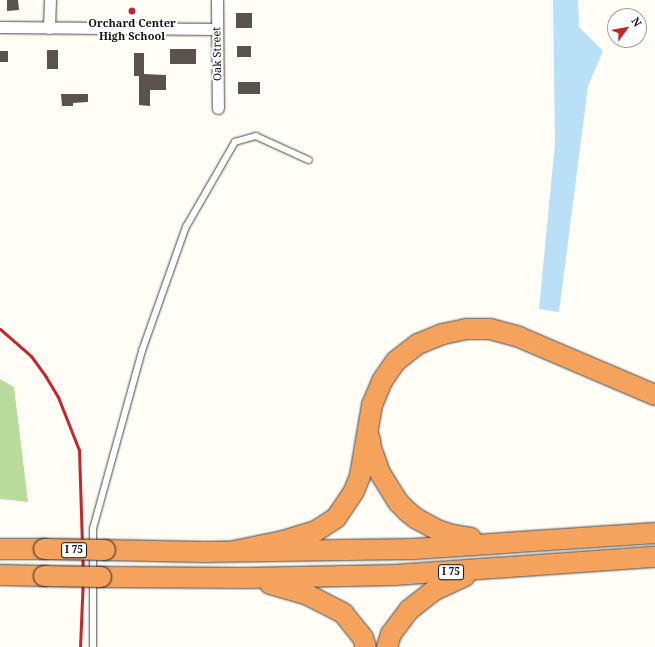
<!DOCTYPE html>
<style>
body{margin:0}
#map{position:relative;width:655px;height:647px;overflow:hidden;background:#fffdf5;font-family:"Noto Serif",serif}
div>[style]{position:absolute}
.forest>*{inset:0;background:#b9dc9c}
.water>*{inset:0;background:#b9e0f7}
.building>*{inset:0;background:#5a524d;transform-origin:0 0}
.roads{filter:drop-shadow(0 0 1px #444) drop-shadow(0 0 1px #444)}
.lane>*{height:5.5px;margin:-2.75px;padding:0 2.75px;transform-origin:2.75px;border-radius:2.75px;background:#fff}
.street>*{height:11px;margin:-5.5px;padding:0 5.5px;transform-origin:5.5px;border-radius:5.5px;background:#fff}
.highway>*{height:20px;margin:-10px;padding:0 10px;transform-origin:10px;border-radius:10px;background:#f5a25d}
.rail>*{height:3px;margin:-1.5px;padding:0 1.5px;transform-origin:1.5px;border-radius:1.5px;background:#c4262e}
.bridges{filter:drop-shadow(0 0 1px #222) drop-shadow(0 0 1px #222)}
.highway-bridge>*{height:20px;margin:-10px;padding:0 10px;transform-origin:10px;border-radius:10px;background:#f5a25d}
.dots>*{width:11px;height:11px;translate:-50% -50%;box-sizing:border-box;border:2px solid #fff;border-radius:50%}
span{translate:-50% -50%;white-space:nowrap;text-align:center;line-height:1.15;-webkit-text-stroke:4px #fff;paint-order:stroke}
.shield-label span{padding:1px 3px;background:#fff;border:1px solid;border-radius:3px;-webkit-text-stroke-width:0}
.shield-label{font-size:10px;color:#111;font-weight:700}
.poi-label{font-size:11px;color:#111;font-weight:700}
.street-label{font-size:11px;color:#111}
.north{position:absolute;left:607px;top:8px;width:40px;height:40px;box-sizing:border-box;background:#fff;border:1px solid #a0a0a0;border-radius:50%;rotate:58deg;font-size:11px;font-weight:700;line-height:16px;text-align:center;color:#111}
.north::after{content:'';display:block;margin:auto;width:14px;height:18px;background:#c4262e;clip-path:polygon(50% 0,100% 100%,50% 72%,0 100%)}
</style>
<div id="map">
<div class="forest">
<i style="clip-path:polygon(0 379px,14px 387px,28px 502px,0 499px)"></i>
</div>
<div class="water">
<i style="clip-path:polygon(553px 0,578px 0,579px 27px,603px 51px,588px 86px,559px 312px,539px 309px,555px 143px)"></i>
</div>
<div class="building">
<i style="clip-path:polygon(7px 0,18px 0,19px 10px,7px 11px)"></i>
<i style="left:236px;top:13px;width:16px;height:15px"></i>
<i style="left:237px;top:46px;width:14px;height:11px"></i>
<i style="left:196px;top:49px;width:15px;height:26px;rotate:90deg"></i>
<i style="left:58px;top:50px;width:19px;height:11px;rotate:90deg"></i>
<i style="left:0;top:51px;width:8px;height:11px"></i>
<i style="clip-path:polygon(134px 53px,144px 53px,144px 74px,166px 75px,166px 90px,150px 90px,150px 106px,139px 105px,139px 76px,134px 76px)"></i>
<i style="left:238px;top:82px;width:22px;height:12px"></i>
<i style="clip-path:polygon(61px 94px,88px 94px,88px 102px,73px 103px,73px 106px,62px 106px)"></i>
</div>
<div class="roads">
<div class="lane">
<i style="left:93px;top:647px;width:118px;rotate:-90deg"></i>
<i style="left:93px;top:529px;width:185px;rotate:-74.6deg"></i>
<i style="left:142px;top:351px;width:132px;rotate:-70.5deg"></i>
<i style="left:186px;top:227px;width:98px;rotate:-60deg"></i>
<i style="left:235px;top:142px;width:22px;rotate:-16deg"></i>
<i style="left:256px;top:136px;width:58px;rotate:24.4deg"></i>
</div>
<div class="street">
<i style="left:217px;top:0;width:108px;rotate:89.5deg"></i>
<i style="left:0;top:27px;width:217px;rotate:0.5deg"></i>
<i style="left:49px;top:28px;width:28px;rotate:-88deg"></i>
</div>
<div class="highway">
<i style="left:370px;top:439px;width:9px;rotate:84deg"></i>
<i style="left:371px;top:448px;width:27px;rotate:70deg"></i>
<i style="left:380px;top:473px;width:34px;rotate:58deg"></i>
<i style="left:398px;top:502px;width:14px;rotate:45deg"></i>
<i style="left:408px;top:512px;width:11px;rotate:38deg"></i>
<i style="left:417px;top:519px;width:26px;rotate:28deg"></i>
<i style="left:440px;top:531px;width:13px;rotate:18deg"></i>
<i style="left:452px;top:535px;width:19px;rotate:9deg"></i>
<i style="left:0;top:549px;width:44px"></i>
<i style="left:105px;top:550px;width:99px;rotate:1.2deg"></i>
<i style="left:204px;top:552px;width:210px;rotate:-0.8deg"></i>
<i style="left:414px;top:549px;width:242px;rotate:-3.8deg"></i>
<i style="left:234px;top:551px;width:50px;rotate:-11.5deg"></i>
<i style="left:283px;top:541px;width:34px;rotate:-17deg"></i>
<i style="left:316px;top:531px;width:24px;rotate:-33deg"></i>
<i style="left:336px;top:518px;width:32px;rotate:-56deg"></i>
<i style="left:354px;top:491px;width:16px;rotate:-68deg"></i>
<i style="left:360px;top:476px;width:72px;rotate:-80.4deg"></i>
<i style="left:372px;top:405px;width:26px;rotate:-67deg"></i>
<i style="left:382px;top:381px;width:24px;rotate:-55deg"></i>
<i style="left:396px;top:361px;width:28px;rotate:-38deg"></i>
<i style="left:418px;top:344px;width:27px;rotate:-22deg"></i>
<i style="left:443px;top:334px;width:24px;rotate:-12deg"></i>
<i style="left:466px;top:329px;width:24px"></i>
<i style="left:490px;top:329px;width:30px;rotate:15deg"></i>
<i style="left:519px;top:337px;width:148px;rotate:23.1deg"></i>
<i style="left:0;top:575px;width:44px;rotate:1.3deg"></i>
<i style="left:101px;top:577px;width:146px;rotate:0.4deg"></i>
<i style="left:247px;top:578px;width:148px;rotate:-1.2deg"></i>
<i style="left:395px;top:575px;width:261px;rotate:-4deg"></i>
<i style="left:270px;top:584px;width:37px;rotate:16deg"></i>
<i style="left:306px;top:594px;width:42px;rotate:27.2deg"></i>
<i style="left:343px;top:613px;width:32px;rotate:51deg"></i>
<i style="left:363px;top:638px;width:9px;rotate:72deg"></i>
<i style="left:387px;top:647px;width:14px;rotate:-73deg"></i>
<i style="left:391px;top:634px;width:30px;rotate:-53deg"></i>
<i style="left:409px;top:610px;width:31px;rotate:-38deg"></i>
<i style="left:433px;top:591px;width:35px;rotate:-25deg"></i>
</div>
</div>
<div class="rail">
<i style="left:0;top:329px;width:41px;rotate:41.1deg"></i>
<i style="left:31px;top:356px;width:26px;rotate:54deg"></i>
<i style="left:46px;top:377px;width:23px;rotate:59deg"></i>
<i style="left:58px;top:397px;width:57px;rotate:68.4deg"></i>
<i style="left:79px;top:450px;width:126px;rotate:88.2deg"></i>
<i style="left:83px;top:576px;width:71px;rotate:92.4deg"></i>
</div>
<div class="bridges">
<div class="highway-bridge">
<i style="left:44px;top:549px;width:61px;rotate:0.9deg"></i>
<i style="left:44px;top:576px;width:57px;rotate:1deg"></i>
</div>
</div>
<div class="dots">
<i style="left:132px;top:11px;background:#c4262e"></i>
</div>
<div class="shield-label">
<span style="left:74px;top:550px">I 75</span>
<span style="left:451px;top:572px">I 75</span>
</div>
<div class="poi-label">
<span style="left:132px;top:30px">Orchard Center<br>High School</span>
</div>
<div class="street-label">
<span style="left:217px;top:54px;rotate:-91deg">Oak Street</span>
</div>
<div class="north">N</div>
</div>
